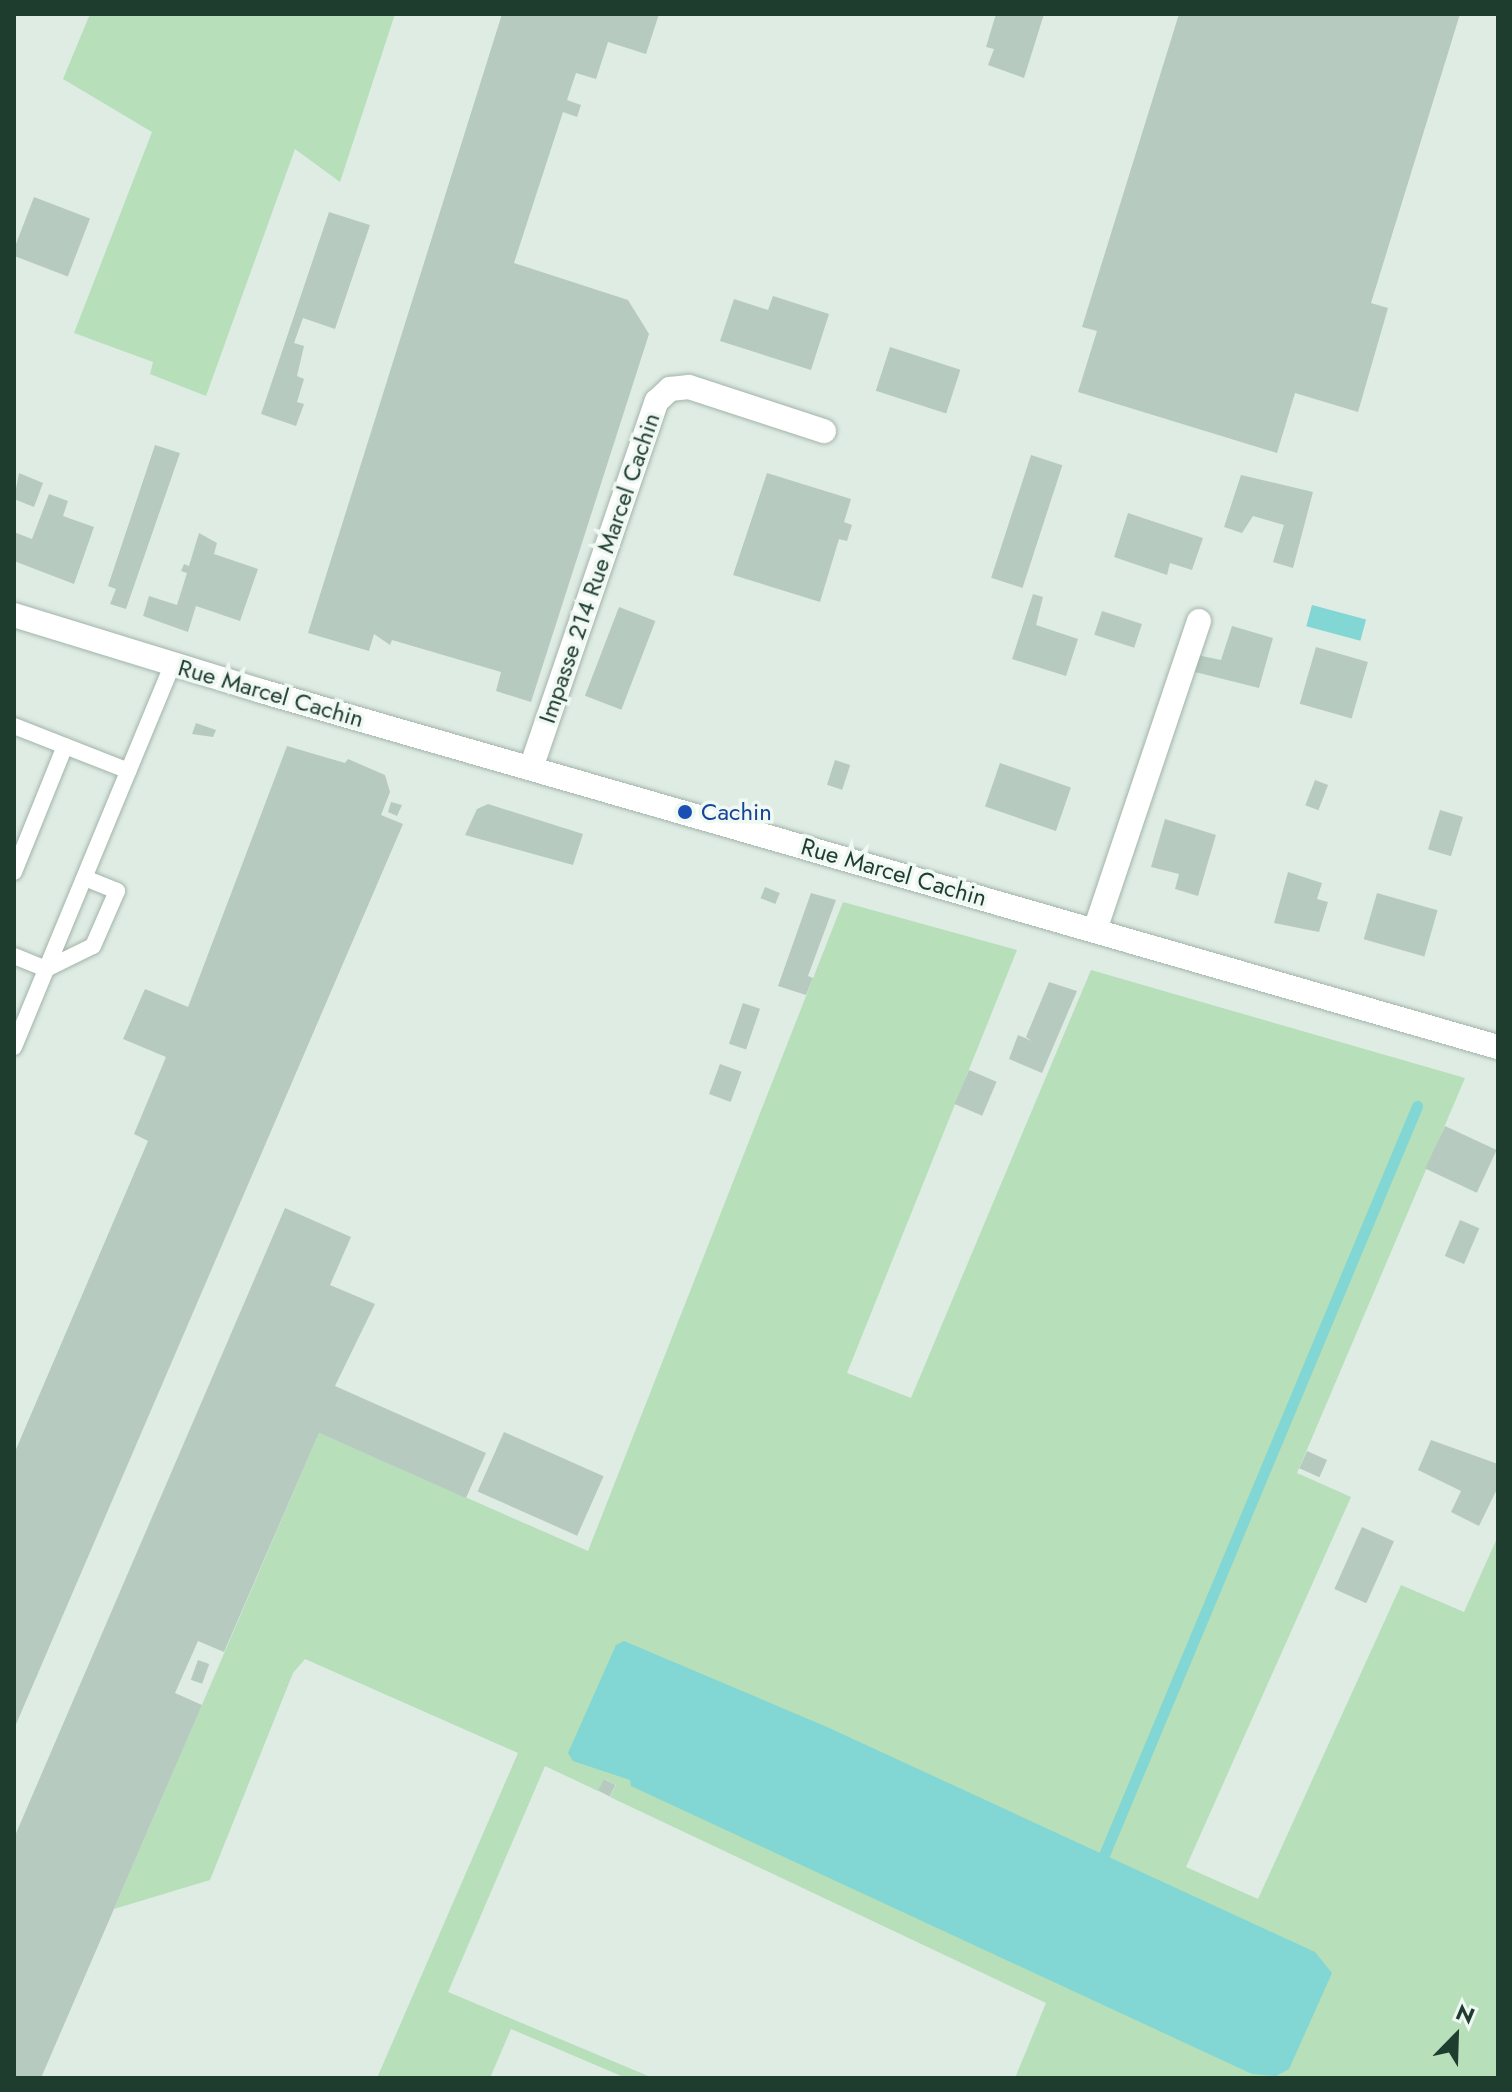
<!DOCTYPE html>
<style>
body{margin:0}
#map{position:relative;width:1512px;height:2092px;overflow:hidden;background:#dfece4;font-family:Jost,sans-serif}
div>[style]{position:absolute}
.green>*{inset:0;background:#b6dfba}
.water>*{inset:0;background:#82d6d3;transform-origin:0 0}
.stream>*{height:11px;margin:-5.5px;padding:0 5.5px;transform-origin:5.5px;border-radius:5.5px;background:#82d6d3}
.building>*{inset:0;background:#b7cabf;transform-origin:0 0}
.roads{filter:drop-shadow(0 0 2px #a2b4aa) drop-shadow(0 0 2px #a2b4aa)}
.lane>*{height:16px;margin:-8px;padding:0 8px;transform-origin:8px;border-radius:8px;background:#fff}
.street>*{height:24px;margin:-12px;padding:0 12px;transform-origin:12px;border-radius:12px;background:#fff}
.secondary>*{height:24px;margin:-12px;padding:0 12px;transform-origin:12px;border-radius:12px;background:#fff}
.dots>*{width:22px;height:22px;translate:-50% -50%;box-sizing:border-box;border:4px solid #f0f8f3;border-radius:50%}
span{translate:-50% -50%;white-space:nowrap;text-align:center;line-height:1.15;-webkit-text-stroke:7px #f0f8f3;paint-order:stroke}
.street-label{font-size:24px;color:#1f3d2f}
.transit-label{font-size:24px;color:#164399}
.left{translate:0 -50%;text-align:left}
.frame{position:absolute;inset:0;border:16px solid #1f3d2f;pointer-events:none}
.north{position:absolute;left:1416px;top:1996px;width:80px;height:80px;-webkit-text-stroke:6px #f0f8f3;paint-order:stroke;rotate:23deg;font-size:22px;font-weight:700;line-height:32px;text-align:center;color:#1f3d2f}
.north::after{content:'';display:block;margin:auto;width:28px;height:36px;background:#1f3d2f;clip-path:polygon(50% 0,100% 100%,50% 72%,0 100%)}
</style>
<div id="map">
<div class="green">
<i style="clip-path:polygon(90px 14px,395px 14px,340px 182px,295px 149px,206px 396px,150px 374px,153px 362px,74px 333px,152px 132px,63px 79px)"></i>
<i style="clip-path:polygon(843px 902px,1017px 950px,847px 1373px,911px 1398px,1091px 970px,1465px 1078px,1297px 1473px,1351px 1497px,1186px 1867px,1258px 1899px,1401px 1585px,1464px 1612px,1498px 1536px,1498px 2078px,1015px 2078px,1046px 2003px,610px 1797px,616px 1785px,605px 1779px,598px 1791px,545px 1766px,448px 1992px,653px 2078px,626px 2078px,511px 2029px,490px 2078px,377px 2078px,518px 1753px,305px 1659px,293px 1673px,210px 1880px,114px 1909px,319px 1433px,588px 1551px)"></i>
</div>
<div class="water">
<i style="left:1312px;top:605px;width:56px;height:22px;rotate:15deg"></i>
<i style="clip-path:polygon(624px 1641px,827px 1727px,1315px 1952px,1332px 1973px,1289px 2069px,1276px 2076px,1252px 2074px,631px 1786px,630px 1780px,573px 1761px,568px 1753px,616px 1645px)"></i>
</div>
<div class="stream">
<i style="left:1104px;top:1855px;width:812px;rotate:-67.32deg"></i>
</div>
<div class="building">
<i style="clip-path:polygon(502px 14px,659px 14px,646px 54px,608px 42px,596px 79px,576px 73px,567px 100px,581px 105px,577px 117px,563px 112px,514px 263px,628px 300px,649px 334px,531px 702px,496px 691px,501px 672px,392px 640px,390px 645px,374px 634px,369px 651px,308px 633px)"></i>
<i style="clip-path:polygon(996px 14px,1044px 14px,1024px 78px,988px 65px,994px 49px,986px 47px)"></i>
<i style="clip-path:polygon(1179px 14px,1460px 14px,1371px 303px,1388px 308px,1358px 412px,1295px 393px,1277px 453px,1078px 392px,1097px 331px,1082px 327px)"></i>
<i style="left:34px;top:197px;width:60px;height:62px;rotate:21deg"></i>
<i style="clip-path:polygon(329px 212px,370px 225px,335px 329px,303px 318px,294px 343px,304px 346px,297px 376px,304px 379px,297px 402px,304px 404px,296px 426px,261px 414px)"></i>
<i style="clip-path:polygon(773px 296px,829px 314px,811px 370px,720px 341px,734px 299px,768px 310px)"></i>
<i style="left:890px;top:347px;width:74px;height:46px;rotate:18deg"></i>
<i style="clip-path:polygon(155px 445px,180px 453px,126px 609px,110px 604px,116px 589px,108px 586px)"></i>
<i style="left:1031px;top:455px;width:33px;height:129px;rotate:18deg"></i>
<i style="clip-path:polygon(19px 473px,43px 483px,34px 507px,14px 499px)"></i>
<i style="clip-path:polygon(767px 473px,851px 499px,844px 522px,852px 525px,847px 541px,839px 539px,820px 602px,733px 575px)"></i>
<i style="clip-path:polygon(1241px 475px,1313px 492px,1293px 568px,1273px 562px,1284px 525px,1253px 516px,1242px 533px,1224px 527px)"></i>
<i style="clip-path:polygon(49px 494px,68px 501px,63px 516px,94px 527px,74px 584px,14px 561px,14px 532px,32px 539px)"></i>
<i style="clip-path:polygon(1128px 513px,1203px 538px,1192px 570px,1170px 563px,1167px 575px,1114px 557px)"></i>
<i style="clip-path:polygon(199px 533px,217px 543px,214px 554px,258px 569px,240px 621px,196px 606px,188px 632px,143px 616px,149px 596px,177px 605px,187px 573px,181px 571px,184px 564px,189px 566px)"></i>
<i style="clip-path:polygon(1033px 594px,1043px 597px,1036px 625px,1078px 639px,1066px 676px,1012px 659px)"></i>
<i style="left:619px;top:607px;width:39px;height:95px;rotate:21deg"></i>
<i style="left:1102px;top:611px;width:42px;height:25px;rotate:18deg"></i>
<i style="clip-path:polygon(1232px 626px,1273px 638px,1259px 688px,1191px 671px,1197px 655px,1221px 660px)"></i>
<i style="left:1316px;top:647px;width:54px;height:59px;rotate:16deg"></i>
<i style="clip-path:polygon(196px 723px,216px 730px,213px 737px,192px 734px)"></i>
<i style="clip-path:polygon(287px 746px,345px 763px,348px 759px,385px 775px,390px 792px,381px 815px,403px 824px,14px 1729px,14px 1454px,148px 1141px,134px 1134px,166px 1057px,123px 1039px,145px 989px,188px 1007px)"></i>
<i style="left:835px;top:760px;width:16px;height:26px;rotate:18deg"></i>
<i style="left:1000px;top:763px;width:75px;height:46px;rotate:19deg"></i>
<i style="left:1315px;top:780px;width:14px;height:27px;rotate:21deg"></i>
<i style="clip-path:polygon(391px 802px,402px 805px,397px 816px,388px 812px)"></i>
<i style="clip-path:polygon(488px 804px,583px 834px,573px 865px,465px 835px,477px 809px)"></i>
<i style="left:1440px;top:810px;width:24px;height:41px;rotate:17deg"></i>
<i style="clip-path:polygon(1165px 819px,1216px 835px,1198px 896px,1175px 889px,1179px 874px,1151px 867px)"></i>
<i style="clip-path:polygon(1288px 872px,1322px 883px,1317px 899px,1328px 902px,1319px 932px,1274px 923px)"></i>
<i style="left:765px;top:887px;width:16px;height:12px;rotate:22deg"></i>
<i style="clip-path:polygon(811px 893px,836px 900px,808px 976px,813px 978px,806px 995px,778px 986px)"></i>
<i style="left:1377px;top:893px;width:63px;height:48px;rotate:16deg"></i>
<i style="clip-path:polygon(1049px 982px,1077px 991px,1042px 1073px,1009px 1059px,1018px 1035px,1032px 1041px,1026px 1037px)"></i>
<i style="left:743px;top:1003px;width:18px;height:43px;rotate:19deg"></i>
<i style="left:720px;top:1064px;width:23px;height:32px;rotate:20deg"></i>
<i style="left:969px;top:1070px;width:30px;height:37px;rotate:23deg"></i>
<i style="left:1445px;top:1126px;width:57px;height:47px;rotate:25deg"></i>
<i style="clip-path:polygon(285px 1208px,351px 1237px,330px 1285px,375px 1304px,335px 1386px,486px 1453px,466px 1498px,319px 1433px,224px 1652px,198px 1641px,175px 1693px,202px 1705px,41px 2078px,14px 2078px,14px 1838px)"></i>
<i style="left:1460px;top:1220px;width:21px;height:39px;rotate:23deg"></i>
<i style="left:504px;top:1432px;width:109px;height:65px;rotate:24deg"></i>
<i style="clip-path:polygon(1431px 1440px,1498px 1464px,1498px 1487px,1479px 1526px,1451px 1512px,1461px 1491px,1418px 1470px)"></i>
<i style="left:1307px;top:1451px;width:22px;height:19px;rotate:24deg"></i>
<i style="left:1362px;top:1527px;width:35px;height:68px;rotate:24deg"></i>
<i style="left:198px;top:1660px;width:12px;height:21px;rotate:20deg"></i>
<i style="left:604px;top:1779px;width:13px;height:13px;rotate:27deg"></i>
</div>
<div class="roads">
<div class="lane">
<i style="left:14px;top:726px;width:123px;rotate:21.4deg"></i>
<i style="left:14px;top:872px;width:136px;rotate:-68deg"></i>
<i style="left:14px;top:956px;width:35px;rotate:22deg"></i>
<i style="left:46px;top:969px;width:52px;rotate:-26.1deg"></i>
<i style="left:93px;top:946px;width:60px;rotate:-66.4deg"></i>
<i style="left:117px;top:891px;width:35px;rotate:-158deg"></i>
<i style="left:14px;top:1047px;width:415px;rotate:-67.5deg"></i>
</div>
<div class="street">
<i style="left:531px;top:768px;width:388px;rotate:-71.1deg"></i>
<i style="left:657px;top:401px;width:18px;rotate:-43deg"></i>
<i style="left:670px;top:389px;width:19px;rotate:-6deg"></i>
<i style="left:689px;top:387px;width:142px;rotate:18.1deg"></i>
<i style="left:1095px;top:930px;width:326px;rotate:-71.4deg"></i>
</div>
<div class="secondary">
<i style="left:14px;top:615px;width:258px;rotate:17.1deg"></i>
<i style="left:261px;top:691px;width:1287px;rotate:16.06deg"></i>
</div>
</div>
<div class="dots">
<i style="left:685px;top:812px;background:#1a4fb4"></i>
</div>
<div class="street-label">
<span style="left:599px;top:568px;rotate:-71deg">Impasse 214 Rue Marcel Cachin</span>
<span style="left:271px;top:693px;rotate:16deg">Rue Marcel Cachin</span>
<span style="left:894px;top:872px;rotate:16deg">Rue Marcel Cachin</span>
</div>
<div class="transit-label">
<span class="left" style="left:701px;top:812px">Cachin</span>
</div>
<div class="frame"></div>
<div class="north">N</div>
</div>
